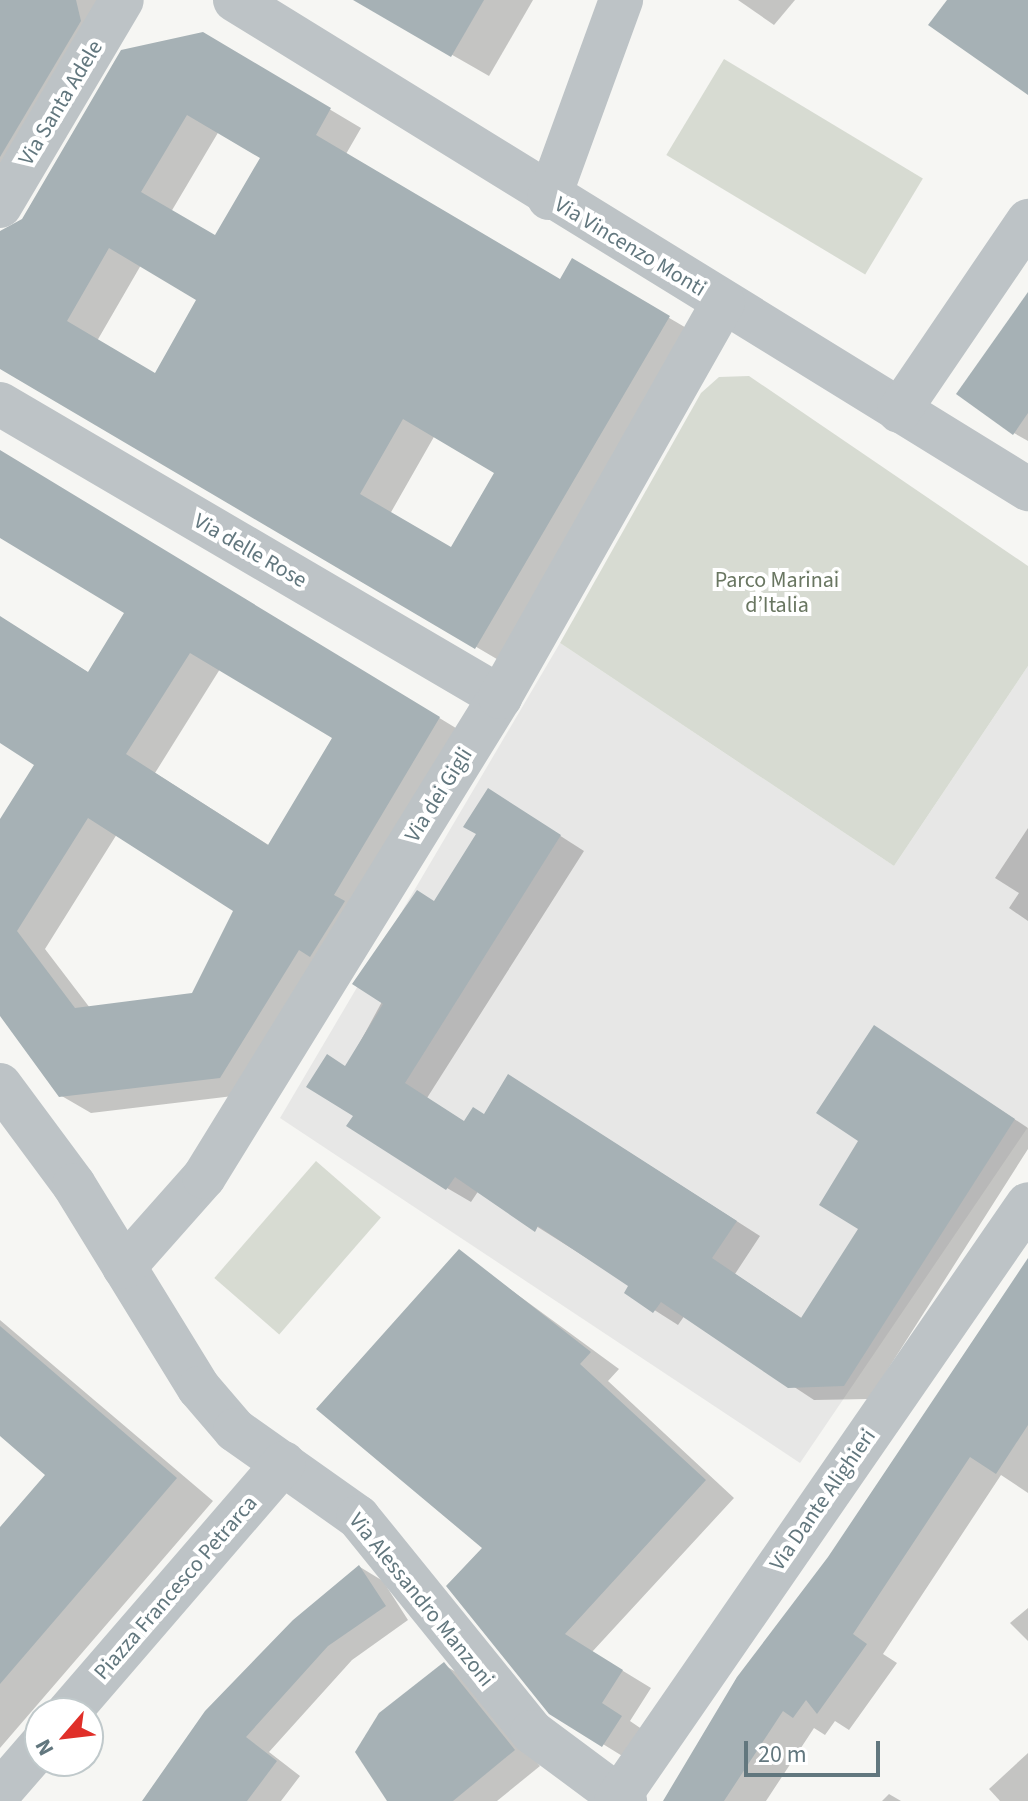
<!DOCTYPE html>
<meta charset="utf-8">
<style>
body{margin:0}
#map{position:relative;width:1028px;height:1801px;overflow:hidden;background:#f6f6f3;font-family:"Source Sans 3",sans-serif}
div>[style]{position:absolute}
.built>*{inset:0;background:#e7e7e6}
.green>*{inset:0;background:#d7dbd2;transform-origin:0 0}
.shadow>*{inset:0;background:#0003}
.building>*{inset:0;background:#a6b1b5}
.street>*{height:44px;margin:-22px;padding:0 22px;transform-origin:22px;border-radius:22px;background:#bdc3c6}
span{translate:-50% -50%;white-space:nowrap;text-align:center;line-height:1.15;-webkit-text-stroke:8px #fff;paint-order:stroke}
.street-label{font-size:22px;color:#62777e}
.park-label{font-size:22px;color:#697661}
.north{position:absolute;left:24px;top:1697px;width:80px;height:80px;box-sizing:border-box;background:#fff;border:2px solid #c0c9cb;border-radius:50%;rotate:242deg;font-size:22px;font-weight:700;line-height:32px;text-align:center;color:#62777e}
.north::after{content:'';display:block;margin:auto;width:28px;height:36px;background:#e02f29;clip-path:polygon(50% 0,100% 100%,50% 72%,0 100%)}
.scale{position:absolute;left:744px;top:1741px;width:136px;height:36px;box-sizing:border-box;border:4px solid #62777e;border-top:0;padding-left:10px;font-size:24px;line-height:28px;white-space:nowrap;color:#62777e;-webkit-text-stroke:6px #fff;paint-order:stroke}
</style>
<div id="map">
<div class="built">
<i style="clip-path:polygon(560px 643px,894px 866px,1028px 666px,1028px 1127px,800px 1463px,280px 1118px)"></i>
</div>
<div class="green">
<i style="left:724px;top:59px;width:232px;height:112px;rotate:31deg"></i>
<i style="clip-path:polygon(749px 376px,1028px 566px,1028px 666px,894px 866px,560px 643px,701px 393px,719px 377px)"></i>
<i style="left:316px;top:1161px;width:86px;height:155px;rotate:41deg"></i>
</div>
<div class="shadow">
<i style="clip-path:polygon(0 0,104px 0,0 224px)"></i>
<i style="clip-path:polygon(405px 0,533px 0,489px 76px,393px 21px)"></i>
<i style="clip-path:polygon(738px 0,795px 0,774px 25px)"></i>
<i style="clip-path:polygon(evenodd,203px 34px,361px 128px,346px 154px,561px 281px,572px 261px,700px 336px,507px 665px,0 367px,0 284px,203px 34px,219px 131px,263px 157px,216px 238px,171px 212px,219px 131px,203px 34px,141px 265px,199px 299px,156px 376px,97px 341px,141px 265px,203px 34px,435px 435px,497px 472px,452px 550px,390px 514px,435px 435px)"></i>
<i style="clip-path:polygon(1028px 295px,1028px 441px,1014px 433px)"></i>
<i style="clip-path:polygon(evenodd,0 451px,469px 736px,250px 1094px,91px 1113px,60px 1095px,0 1013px,0 822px,37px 764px,0 741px,0 617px,89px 673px,127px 612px,0 536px,0 451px,220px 669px,335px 737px,270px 846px,155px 773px,220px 669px,0 451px,117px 834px,236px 910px,193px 995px,90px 1008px,45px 949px,117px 834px)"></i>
<i style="clip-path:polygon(512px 805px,584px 851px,427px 1098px,466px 1123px,533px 1091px,760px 1236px,735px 1274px,803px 1319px,860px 1228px,861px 1140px,898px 1042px,1028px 1128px,1028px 1149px,869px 1399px,814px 1400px,685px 1315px,678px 1325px,626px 1292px,631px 1286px,479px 1190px,471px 1202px,447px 1188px,355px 1115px,346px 1068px,435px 904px)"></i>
<i style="clip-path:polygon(1028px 828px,1028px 921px,1009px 908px,1019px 893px,995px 878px)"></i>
<i style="clip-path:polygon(459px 1252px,619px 1369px,608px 1381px,734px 1498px,592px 1652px,651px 1688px,630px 1721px,649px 1734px,632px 1762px,551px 1712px,485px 1547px)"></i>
<i style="clip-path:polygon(1028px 1262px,1028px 1493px,1001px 1475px,883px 1654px,897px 1663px,849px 1730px,835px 1721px,825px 1735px,814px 1728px,766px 1801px,689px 1801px,830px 1559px)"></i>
<i style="clip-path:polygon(0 1320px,213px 1501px,0 1748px,0 1530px,48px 1474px,0 1433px)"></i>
<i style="clip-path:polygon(360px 1567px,383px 1581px,408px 1620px,352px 1660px,269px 1752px,300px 1776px,281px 1801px,144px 1801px)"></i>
<i style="clip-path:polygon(1028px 1608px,1028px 1641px,1010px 1623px)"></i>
<i style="clip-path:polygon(444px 1665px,470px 1680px,540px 1766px,497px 1801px,390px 1801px)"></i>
<i style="clip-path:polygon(1028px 1753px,1028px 1801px,1000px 1801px,989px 1789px)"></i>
<i style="clip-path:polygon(889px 1794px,901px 1801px,882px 1801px)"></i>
</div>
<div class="building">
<i style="clip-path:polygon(0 0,76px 0,81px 21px,0 157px)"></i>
<i style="clip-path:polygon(353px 0,484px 0,451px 57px)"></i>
<i style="clip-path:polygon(947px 0,1028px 0,1028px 95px,928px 25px)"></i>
<i style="clip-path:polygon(evenodd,203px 32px,331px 108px,316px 135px,560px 279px,572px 258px,670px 316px,475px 649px,0 369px,0 231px,22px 219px,121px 50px,203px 32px,187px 115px,260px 158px,215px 235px,141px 192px,187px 115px,203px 32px,109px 248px,196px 300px,155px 373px,67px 321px,109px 248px,203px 32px,403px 419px,494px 473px,451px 547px,360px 494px,403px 419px)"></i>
<i style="clip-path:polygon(1028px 292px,1028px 413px,1013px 435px,956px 394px)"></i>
<i style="clip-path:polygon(evenodd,0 450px,440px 717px,334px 895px,345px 901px,310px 957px,299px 950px,220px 1078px,59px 1097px,0 1016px,0 819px,34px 765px,0 743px,0 616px,88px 672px,124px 613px,0 538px,0 450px,190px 653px,332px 738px,268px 845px,126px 754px,190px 653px,0 450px,88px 818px,233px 911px,192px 993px,75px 1008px,17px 931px,88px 818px)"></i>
<i style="clip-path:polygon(488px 788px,561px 835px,405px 1083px,464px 1121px,473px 1107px,484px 1114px,508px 1074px,737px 1221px,712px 1258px,801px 1318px,858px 1229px,819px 1205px,858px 1141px,816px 1113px,874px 1025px,1015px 1119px,844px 1386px,788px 1388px,661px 1302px,653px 1313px,624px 1293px,628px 1286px,538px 1226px,535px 1232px,455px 1177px,446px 1190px,346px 1126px,353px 1116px,306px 1087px,327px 1054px,345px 1066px,383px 1004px,352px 984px,417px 890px,434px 901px,476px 834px,463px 827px)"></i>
<i style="clip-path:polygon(459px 1249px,591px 1352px,580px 1364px,706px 1480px,565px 1634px,623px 1670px,602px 1703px,622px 1716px,602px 1747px,549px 1714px,446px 1586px,482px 1548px,316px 1409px)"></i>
<i style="clip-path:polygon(1028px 1258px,1028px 1425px,996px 1474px,970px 1457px,853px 1634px,867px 1644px,817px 1714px,806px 1700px,793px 1718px,783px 1711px,724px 1801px,663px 1801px,737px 1677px,828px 1557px)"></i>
<i style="clip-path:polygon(0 1326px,177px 1478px,0 1684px,0 1527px,45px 1475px,0 1436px)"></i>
<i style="clip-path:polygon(359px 1565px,386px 1606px,328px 1646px,246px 1737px,277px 1761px,247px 1801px,142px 1801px,205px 1711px,293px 1620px)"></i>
<i style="clip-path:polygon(444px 1662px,515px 1750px,453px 1801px,387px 1801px,355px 1752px,379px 1713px)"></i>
</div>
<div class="street">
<i style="left:235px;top:0;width:932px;rotate:31.66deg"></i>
<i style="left:549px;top:198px;width:211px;rotate:-70deg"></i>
<i style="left:0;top:206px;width:239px;rotate:-59.4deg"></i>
<i style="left:0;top:404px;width:580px;rotate:30.37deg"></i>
<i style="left:899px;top:411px;width:230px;rotate:-55.8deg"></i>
<i style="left:0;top:1085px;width:124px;rotate:53.5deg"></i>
<i style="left:74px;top:1185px;width:238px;rotate:58.4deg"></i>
<i style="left:199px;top:1388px;width:55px;rotate:49.4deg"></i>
<i style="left:235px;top:1430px;width:151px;rotate:35.3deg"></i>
<i style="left:358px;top:1517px;width:277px;rotate:51deg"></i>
<i style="left:532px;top:1732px;width:116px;rotate:36.6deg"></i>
<i style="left:124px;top:1267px;width:120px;rotate:-48.4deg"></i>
<i style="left:204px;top:1177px;width:564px;rotate:-58.34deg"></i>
<i style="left:500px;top:697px;width:453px;rotate:-60.5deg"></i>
<i style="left:68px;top:1713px;width:330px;rotate:-49.2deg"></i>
<i style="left:0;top:1792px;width:61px;rotate:-49deg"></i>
<i style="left:616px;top:1801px;width:725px;rotate:-55.39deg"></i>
</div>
<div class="street-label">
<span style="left:61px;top:103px;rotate:-59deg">Via Santa Adele</span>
<span style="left:630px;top:247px;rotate:31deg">Via Vincenzo Monti</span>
<span style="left:250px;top:551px;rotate:30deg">Via delle Rose</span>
<span style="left:439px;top:795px;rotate:-58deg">Via dei Gigli</span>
<span style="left:823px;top:1500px;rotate:-55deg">Via Dante Alighieri</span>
<span style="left:176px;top:1588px;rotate:-49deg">Piazza Francesco Petrarca</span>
<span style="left:421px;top:1600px;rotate:51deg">Via Alessandro Manzoni</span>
</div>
<div class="park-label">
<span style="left:777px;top:593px">Parco Marinai<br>d’Italia</span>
</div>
<div class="north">N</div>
<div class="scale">20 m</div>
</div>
